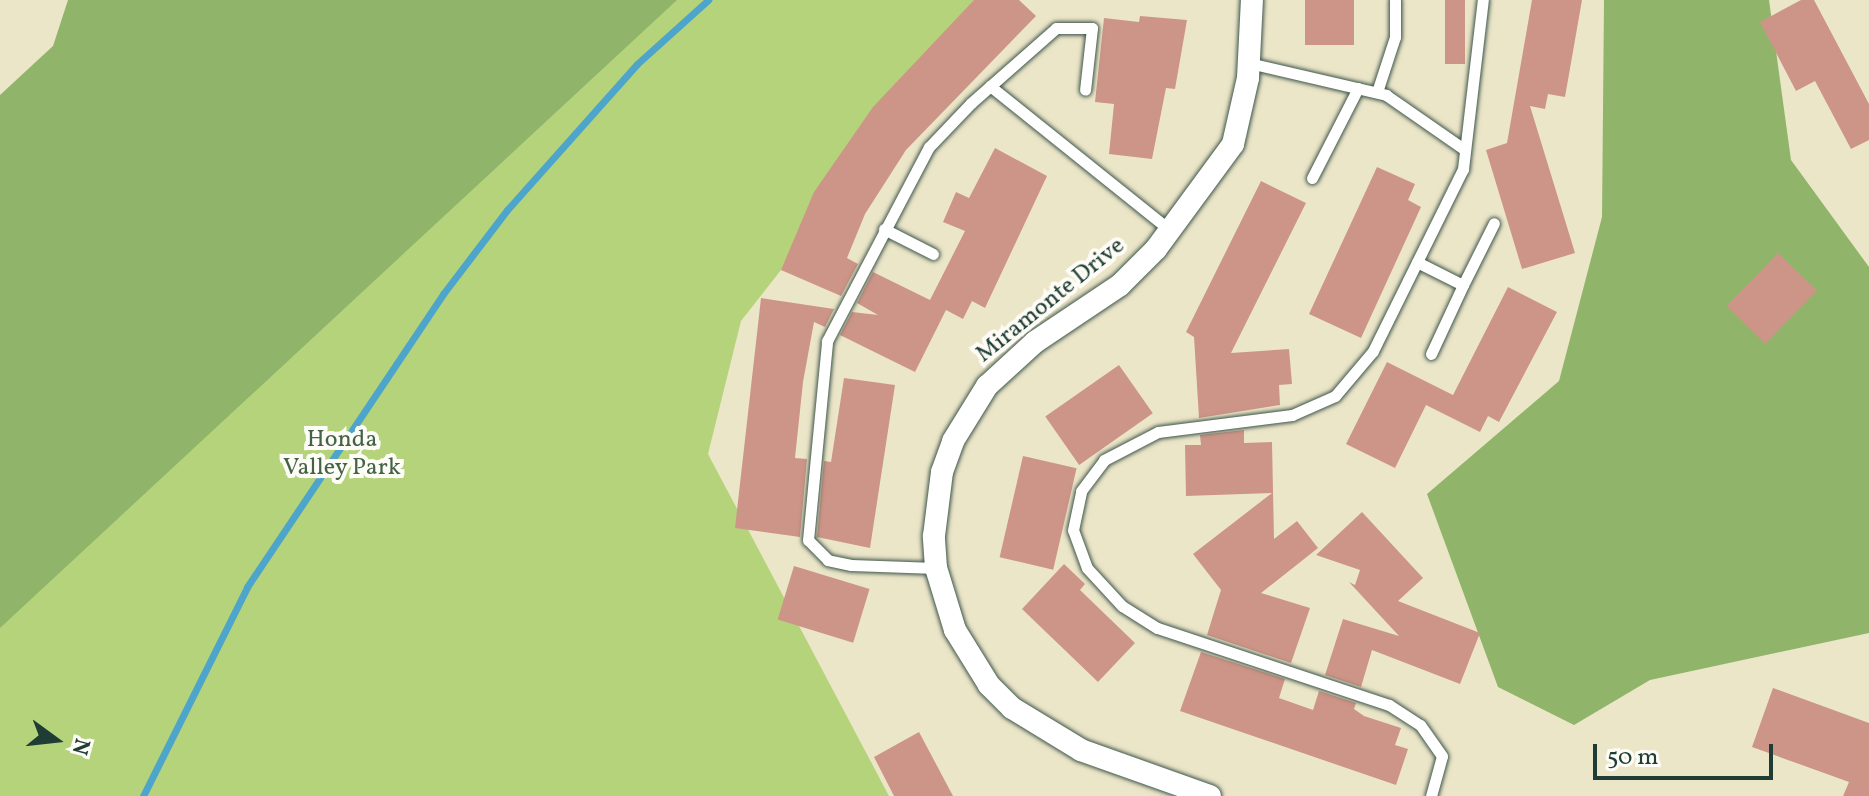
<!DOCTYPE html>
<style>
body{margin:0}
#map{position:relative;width:1869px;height:796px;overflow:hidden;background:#ece6c9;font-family:Vollkorn,serif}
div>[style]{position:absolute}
.green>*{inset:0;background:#b5d37a}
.forest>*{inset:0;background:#90b56a}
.stream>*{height:7px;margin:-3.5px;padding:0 3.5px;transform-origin:3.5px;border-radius:3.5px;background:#4ea5cb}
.building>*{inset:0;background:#cd9588;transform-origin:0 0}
.roads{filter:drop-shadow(0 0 2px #3e564a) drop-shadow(0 0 2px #3e564a)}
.service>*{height:11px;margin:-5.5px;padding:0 5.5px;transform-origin:5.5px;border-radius:5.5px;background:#fff}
.minor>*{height:22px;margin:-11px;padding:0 11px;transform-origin:11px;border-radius:11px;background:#fff}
span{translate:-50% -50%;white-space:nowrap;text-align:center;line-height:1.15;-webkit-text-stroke:8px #fdfcf7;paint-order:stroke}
.street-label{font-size:24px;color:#1f3d34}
.park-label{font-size:24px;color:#446246}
.north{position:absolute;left:16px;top:700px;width:80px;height:80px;-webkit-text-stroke:6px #fdfcf7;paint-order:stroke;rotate:105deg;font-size:22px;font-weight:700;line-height:32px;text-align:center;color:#1f3d34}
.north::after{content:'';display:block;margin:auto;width:28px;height:36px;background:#1f3d34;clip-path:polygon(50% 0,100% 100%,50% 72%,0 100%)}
.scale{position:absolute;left:1593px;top:744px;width:180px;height:36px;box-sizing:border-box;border:4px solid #1f3d34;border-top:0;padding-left:10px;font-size:24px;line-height:28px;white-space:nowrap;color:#1f3d34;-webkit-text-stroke:6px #fdfcf7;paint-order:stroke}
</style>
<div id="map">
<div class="green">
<i style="clip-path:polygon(243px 0,1008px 0,981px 15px,741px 321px,708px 454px,889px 796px,0 796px,0 215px)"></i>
</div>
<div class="forest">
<i style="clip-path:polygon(68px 0,677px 0,0 628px,0 95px,53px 46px)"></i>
<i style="clip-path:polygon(1604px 0,1769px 0,1791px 160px,1869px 267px,1869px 633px,1650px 680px,1574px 725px,1498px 687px,1427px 494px,1559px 381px,1602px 217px)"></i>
</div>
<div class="stream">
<i style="left:143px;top:796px;width:233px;rotate:-63.5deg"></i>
<i style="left:247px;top:587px;width:353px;rotate:-56.2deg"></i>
<i style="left:443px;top:294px;width:106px;rotate:-52.7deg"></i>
<i style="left:507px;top:210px;width:195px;rotate:-48.3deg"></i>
<i style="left:637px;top:64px;width:96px;rotate:-42deg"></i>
</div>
<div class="building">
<i style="clip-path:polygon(974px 0,1019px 0,1036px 16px,906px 150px,865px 214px,847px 258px,858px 264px,841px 296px,781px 270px,814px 192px,873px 107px)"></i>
<i style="left:1305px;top:0;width:49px;height:45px"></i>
<i style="left:1445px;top:0;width:20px;height:64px"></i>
<i style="clip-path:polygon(1532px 0,1582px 0,1565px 97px,1548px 94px,1545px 109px,1530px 106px,1575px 253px,1522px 269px,1486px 150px,1507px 143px)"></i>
<i style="clip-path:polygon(1801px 0,1814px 0,1869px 104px,1869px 140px,1851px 149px,1815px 81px,1796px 91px,1760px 22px)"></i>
<i style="clip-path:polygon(1140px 16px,1187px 20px,1175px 89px,1166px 88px,1152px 159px,1109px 154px,1114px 104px,1095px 102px,1104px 18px,1139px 22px)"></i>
<i style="clip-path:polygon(995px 148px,1047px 176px,985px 308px,972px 301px,963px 319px,946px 310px,915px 372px,840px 335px,852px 312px,878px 315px,857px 303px,873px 272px,930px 300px,965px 231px,943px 222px,956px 192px,969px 198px)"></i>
<i style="clip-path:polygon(1377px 167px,1415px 184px,1408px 200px,1421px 207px,1361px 338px,1309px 314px)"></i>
<i style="clip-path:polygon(1261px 181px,1306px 203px,1231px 353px,1289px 349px,1292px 384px,1279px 385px,1280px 405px,1199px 418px,1194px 337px,1186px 332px)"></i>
<i style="left:1778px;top:253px;width:54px;height:74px;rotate:44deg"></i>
<i style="clip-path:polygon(1508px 287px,1557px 312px,1499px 422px,1488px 416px,1480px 432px,1426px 405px,1395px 468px,1346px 444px,1387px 362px,1453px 395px)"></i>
<i style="clip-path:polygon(761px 298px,834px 309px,825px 327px,814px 322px,803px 382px,795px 458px,807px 459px,800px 537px,735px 528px)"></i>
<i style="left:1119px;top:365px;width:59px;height:90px;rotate:55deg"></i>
<i style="clip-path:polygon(844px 378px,895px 385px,870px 548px,817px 537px,824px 461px,831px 462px)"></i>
<i style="clip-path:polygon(1244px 430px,1244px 443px,1272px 442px,1274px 539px,1297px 521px,1318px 548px,1261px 593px,1310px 608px,1291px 663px,1207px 635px,1221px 590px,1193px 554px,1272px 493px,1186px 496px,1185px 445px,1201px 445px,1200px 435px)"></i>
<i style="left:1023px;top:456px;width:55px;height:104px;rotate:13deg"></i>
<i style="clip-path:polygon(1362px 512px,1423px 578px,1398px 601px,1480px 633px,1460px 684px,1372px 650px,1361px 687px,1325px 675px,1343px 619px,1399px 636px,1349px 582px,1355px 585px,1360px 570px,1316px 555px)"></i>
<i style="clip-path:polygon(1064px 564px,1085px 584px,1080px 590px,1135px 643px,1098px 682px,1022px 609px)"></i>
<i style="left:794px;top:566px;width:79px;height:56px;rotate:17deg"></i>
<i style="clip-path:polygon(1201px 652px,1285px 679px,1279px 698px,1313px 710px,1319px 691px,1356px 703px,1354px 709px,1364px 716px,1401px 728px,1395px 745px,1408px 749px,1396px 785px,1180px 711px)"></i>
<i style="clip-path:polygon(1773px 688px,1869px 723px,1869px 796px,1843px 796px,1849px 782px,1752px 747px)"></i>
<i style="clip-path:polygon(919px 732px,953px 796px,894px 796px,874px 757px)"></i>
</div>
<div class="roads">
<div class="service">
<i style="left:1249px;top:63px;width:141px;rotate:13.1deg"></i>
<i style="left:1386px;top:95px;width:96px;rotate:34.8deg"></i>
<i style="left:990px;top:86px;width:231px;rotate:38.7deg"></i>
<i style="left:1377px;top:92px;width:58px;rotate:-71.9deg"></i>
<i style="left:1395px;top:37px;width:37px;rotate:-90deg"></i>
<i style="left:1312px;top:178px;width:101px;rotate:-62.9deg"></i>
<i style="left:884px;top:229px;width:55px;rotate:27deg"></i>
<i style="left:1417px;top:262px;width:51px;rotate:26.6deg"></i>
<i style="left:1463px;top:285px;width:76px;rotate:114.9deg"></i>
<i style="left:1463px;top:285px;width:69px;rotate:-63.4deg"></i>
<i style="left:936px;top:568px;width:85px;rotate:-178deg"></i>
<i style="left:851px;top:565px;width:24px;rotate:-168deg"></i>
<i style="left:828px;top:560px;width:28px;rotate:-135deg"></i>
<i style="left:808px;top:540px;width:200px;rotate:-84.5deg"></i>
<i style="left:827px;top:341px;width:219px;rotate:-62.3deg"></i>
<i style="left:929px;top:147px;width:61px;rotate:-46.3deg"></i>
<i style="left:971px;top:103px;width:113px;rotate:-41.4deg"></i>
<i style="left:1056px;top:28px;width:36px"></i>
<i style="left:1092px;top:28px;width:62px;rotate:96.4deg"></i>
<i style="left:1431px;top:796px;width:41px;rotate:-74.6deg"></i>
<i style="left:1442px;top:756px;width:38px;rotate:-125deg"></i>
<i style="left:1420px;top:725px;width:37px;rotate:-147deg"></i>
<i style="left:1389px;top:705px;width:244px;rotate:-161.6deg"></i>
<i style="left:1157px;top:628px;width:41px;rotate:-147.8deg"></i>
<i style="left:1122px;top:606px;width:52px;rotate:-132.6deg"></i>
<i style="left:1087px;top:568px;width:40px;rotate:-110.2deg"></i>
<i style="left:1073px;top:530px;width:40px;rotate:-78deg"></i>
<i style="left:1081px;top:491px;width:39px;rotate:-53deg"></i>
<i style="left:1104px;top:460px;width:61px;rotate:-27.4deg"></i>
<i style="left:1158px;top:432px;width:135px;rotate:-7.2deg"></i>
<i style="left:1292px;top:415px;width:47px;rotate:-23.8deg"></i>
<i style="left:1335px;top:396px;width:59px;rotate:-49.8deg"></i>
<i style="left:1373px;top:351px;width:203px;rotate:-63.7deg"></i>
<i style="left:1463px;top:169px;width:170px;rotate:-83.3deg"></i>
</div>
<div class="minor">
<i style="left:1210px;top:796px;width:137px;rotate:-160.4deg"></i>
<i style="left:1081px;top:750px;width:81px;rotate:-148.7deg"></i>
<i style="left:1012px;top:708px;width:33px;rotate:-135deg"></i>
<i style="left:989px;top:685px;width:65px;rotate:-121.7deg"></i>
<i style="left:955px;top:630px;width:65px;rotate:-107deg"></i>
<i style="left:936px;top:568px;width:32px;rotate:-94deg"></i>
<i style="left:934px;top:536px;width:64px;rotate:-82.9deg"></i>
<i style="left:942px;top:472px;width:33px;rotate:-70deg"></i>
<i style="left:953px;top:441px;width:65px;rotate:-58.3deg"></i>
<i style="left:987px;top:386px;width:65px;rotate:-42.5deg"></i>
<i style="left:1035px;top:342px;width:102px;rotate:-33.8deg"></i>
<i style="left:1120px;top:285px;width:51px;rotate:-45deg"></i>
<i style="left:1156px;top:249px;width:130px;rotate:-53.7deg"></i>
<i style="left:1233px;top:144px;width:68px;rotate:-77.2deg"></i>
<i style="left:1248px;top:78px;width:78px;rotate:-87.1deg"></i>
</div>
</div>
<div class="street-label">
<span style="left:1051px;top:301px;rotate:-39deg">Miramonte Drive</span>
</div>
<div class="park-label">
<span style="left:342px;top:455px">Honda<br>Valley Park</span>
</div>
<div class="north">N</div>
<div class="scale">50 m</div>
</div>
